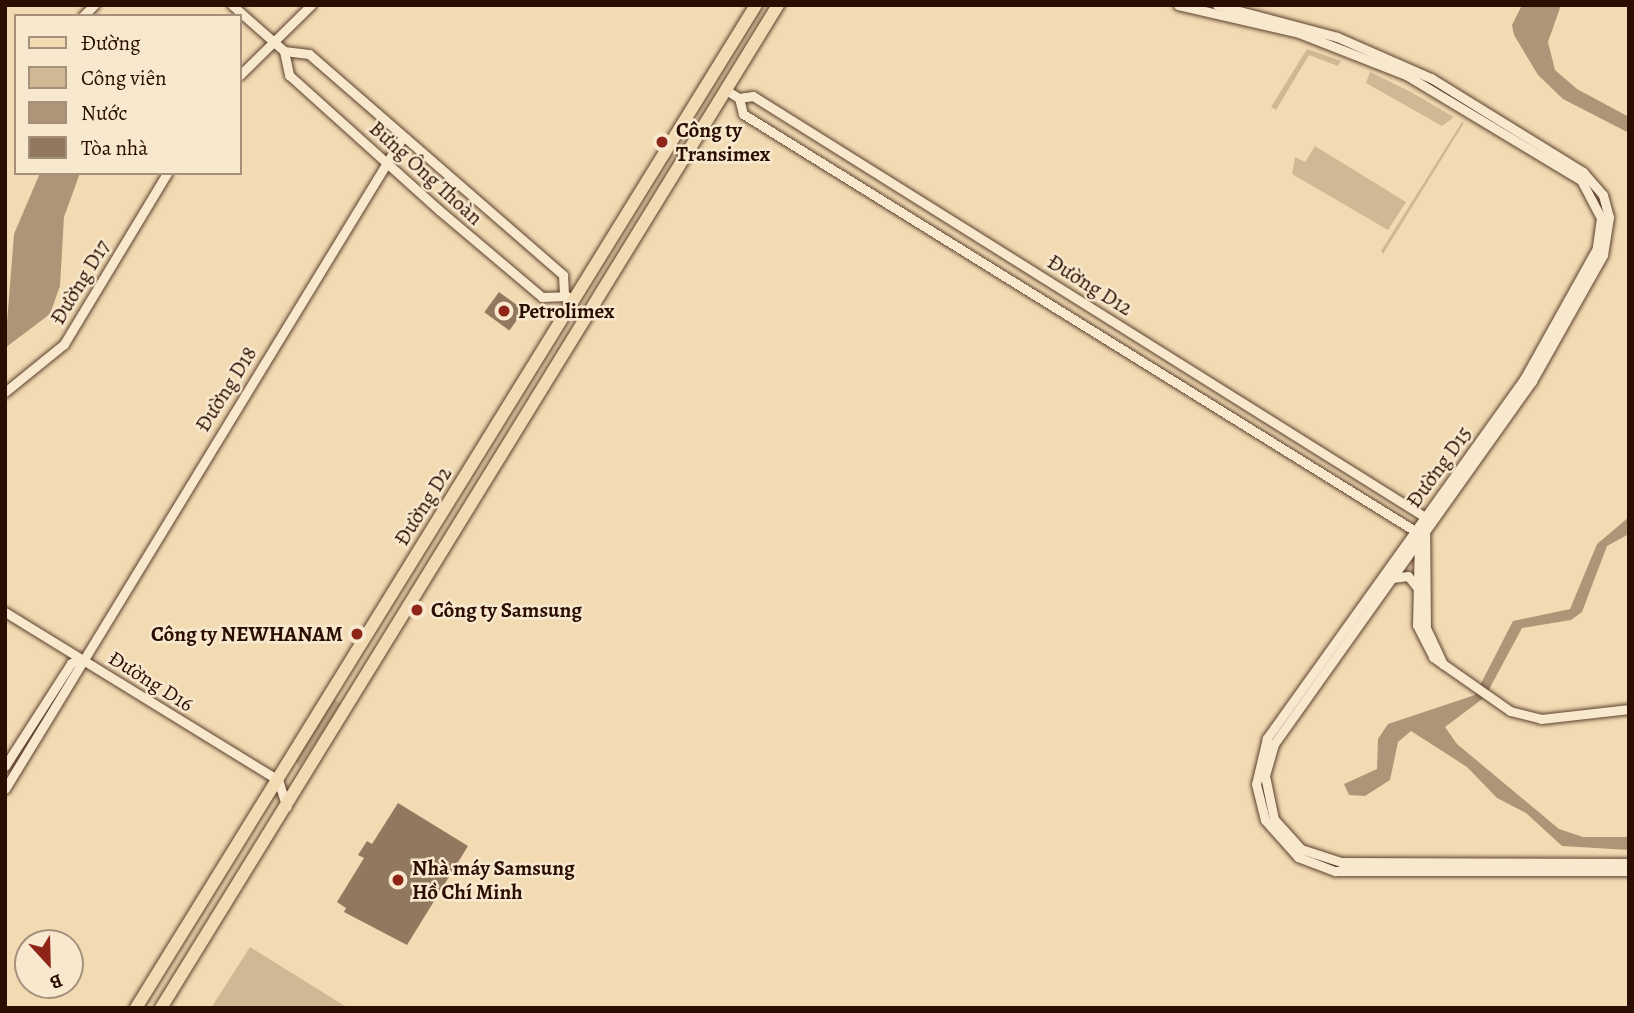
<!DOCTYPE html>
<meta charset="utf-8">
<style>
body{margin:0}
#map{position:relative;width:1634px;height:1013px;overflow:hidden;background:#f2dbb3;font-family:Alegreya,serif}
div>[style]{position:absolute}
.green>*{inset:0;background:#d0b895}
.water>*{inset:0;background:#ae9577}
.building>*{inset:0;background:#92785e;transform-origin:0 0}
.roads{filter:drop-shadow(0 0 2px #5d402e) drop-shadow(0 0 2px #5d402e)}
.minor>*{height:9px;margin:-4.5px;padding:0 4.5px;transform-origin:4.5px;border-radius:4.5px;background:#f7e8ce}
.major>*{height:12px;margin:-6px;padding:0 6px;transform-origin:6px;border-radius:6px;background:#f2dbb3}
.dots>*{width:19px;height:19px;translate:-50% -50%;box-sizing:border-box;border:4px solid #f7e8ce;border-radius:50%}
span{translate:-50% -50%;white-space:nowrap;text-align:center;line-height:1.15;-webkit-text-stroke:5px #f7e8ce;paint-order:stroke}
.poi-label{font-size:21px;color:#2b0d02;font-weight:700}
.left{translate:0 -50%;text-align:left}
.right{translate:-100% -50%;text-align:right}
.street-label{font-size:21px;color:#2b0d02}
.frame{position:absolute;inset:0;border:7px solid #2b0d02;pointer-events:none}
.legend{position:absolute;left:14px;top:14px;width:228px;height:161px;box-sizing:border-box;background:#f7e8ce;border:2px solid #a5907c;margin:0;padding:9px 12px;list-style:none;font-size:21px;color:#2b0d02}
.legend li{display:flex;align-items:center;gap:14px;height:35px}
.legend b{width:35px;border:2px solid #a5907c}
.north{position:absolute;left:14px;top:929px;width:70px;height:70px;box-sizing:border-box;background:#f7e8ce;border:2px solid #a5907c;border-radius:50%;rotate:158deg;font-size:19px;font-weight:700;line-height:28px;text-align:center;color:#2b0d02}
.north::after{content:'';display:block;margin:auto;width:24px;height:32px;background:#8f2418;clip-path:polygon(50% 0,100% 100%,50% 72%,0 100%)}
</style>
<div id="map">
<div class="green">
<i style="clip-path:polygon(1307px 49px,1341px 61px,1338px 66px,1309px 55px,1276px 110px,1271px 107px)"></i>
<i style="clip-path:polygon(1370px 72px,1409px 91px,1454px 117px,1442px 126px,1366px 83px)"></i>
<i style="clip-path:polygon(1462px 122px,1464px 123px,1383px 254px,1381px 251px)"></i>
<i style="clip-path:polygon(1315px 146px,1406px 202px,1388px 230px,1292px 174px,1295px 157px,1305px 162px)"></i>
<i style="clip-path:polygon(333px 699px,341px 704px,299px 767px,296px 760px)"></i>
<i style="clip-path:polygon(250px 947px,348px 1008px,211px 1008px)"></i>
</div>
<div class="water">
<i style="clip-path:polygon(1522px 5px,1561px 5px,1548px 42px,1555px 70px,1577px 89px,1629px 117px,1629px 133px,1563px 99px,1538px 75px,1514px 35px,1512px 25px)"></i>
<i style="clip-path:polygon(40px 173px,80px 173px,64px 217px,60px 286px,50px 314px,5px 348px,14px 234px)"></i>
<i style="clip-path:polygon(1629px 517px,1629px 534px,1607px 546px,1582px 612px,1571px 620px,1522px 628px,1485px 697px,1445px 727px,1457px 744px,1559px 829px,1583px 837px,1629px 837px,1629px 850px,1562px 846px,1526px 813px,1497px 798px,1467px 767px,1411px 731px,1398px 742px,1390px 780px,1365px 796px,1349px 795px,1344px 784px,1377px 769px,1378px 739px,1388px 724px,1475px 695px,1513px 621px,1570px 609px,1597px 544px)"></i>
</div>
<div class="building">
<i style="left:499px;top:292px;width:31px;height:25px;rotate:36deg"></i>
<i style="clip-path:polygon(398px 803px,468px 846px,407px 945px,344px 912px,346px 908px,337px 902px,364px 858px,358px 855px,367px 841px,372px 844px)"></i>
</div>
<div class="roads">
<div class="minor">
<i style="left:232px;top:5px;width:69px;rotate:41.5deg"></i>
<i style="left:284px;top:51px;width:25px;rotate:7deg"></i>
<i style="left:309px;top:54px;width:337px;rotate:41deg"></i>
<i style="left:563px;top:275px;width:19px;rotate:87deg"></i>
<i style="left:1178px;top:5px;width:124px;rotate:13deg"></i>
<i style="left:1299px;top:33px;width:115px;rotate:21.4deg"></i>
<i style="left:1406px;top:75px;width:204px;rotate:31deg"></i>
<i style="left:1581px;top:180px;width:43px;rotate:62.2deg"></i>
<i style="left:1601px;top:218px;width:30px;rotate:98deg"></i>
<i style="left:1597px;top:248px;width:150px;rotate:119.1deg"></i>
<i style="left:1524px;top:379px;width:442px;rotate:125.6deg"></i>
<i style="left:1267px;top:738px;width:47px;rotate:103.4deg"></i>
<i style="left:1256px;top:784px;width:37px;rotate:76deg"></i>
<i style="left:1265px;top:820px;width:50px;rotate:48.3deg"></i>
<i style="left:1298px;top:857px;width:40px;rotate:21deg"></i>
<i style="left:1335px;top:871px;width:294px"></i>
<i style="left:1217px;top:5px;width:124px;rotate:14.9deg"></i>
<i style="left:1337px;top:37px;width:103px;rotate:23.6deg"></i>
<i style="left:1431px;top:78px;width:179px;rotate:31.7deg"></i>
<i style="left:1583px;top:172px;width:30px;rotate:49deg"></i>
<i style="left:1603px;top:195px;width:23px;rotate:75deg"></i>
<i style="left:1609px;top:217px;width:38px;rotate:99deg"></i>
<i style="left:1603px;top:255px;width:145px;rotate:119.4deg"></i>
<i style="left:1532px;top:381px;width:445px;rotate:125.4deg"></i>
<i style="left:1274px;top:744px;width:33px;rotate:106deg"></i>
<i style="left:1265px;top:776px;width:44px;rotate:78.2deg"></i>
<i style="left:1274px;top:819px;width:40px;rotate:48deg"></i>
<i style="left:1301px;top:849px;width:42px;rotate:18deg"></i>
<i style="left:1341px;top:862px;width:288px;rotate:0.2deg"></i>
<i style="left:83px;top:16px;width:16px;rotate:-45deg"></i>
<i style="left:284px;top:51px;width:25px;rotate:78deg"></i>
<i style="left:289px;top:75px;width:202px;rotate:42deg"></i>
<i style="left:439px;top:210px;width:135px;rotate:40.2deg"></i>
<i style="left:542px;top:297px;width:25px;rotate:-2deg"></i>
<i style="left:240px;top:75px;width:100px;rotate:-44.6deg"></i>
<i style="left:726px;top:90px;width:15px;rotate:32deg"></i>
<i style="left:739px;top:98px;width:14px;rotate:-8deg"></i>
<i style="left:753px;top:96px;width:793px;rotate:32.07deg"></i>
<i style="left:1425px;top:517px;width:111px;rotate:89.5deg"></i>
<i style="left:1426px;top:628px;width:40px;rotate:65deg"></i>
<i style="left:739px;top:98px;width:16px;rotate:76deg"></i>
<i style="left:743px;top:114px;width:791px;rotate:31.82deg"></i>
<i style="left:5px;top:392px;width:76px;rotate:-39.1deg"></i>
<i style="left:64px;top:344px;width:200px;rotate:-58.9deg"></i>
<i style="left:1419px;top:538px;width:87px;rotate:91.3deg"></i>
<i style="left:1417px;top:625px;width:36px;rotate:63deg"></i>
<i style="left:1433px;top:657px;width:94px;rotate:35deg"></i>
<i style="left:1510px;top:711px;width:32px;rotate:14deg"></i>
<i style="left:1541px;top:719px;width:89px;rotate:-6.5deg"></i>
<i style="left:1392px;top:578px;width:16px;rotate:-7deg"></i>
<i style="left:1408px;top:576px;width:14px;rotate:51deg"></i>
<i style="left:5px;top:612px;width:321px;rotate:31.6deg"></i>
<i style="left:278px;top:780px;width:28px;rotate:72deg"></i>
<i style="left:5px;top:766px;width:122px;rotate:-57.3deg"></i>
<i style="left:71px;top:663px;width:10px;rotate:-24deg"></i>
<i style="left:5px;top:789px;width:763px;rotate:-58.62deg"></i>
</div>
<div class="major">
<i style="left:136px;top:1008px;width:1179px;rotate:-58.28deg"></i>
<i style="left:161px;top:1008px;width:1178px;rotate:-58.4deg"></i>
</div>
</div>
<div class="dots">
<i style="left:662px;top:142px;background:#8f2418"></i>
<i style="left:504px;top:311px;background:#8f2418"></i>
<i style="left:417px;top:610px;background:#8f2418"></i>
<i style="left:357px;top:634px;background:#8f2418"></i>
<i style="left:398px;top:880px;background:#8f2418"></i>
</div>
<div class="poi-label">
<span class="left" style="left:676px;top:142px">Công ty<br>Transimex</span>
<span class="left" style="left:518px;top:311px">Petrolimex</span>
<span class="left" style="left:431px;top:610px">Công ty Samsung</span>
<span class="right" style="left:343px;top:634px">Công ty NEWHANAM</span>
<span class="left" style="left:412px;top:880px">Nhà máy Samsung<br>Hồ Chí Minh</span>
</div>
<div class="street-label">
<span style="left:426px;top:173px;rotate:42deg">Bưng Ông Thoàn</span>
<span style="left:80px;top:282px;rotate:-59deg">Đường D17</span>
<span style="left:1090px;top:285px;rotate:32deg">Đường D12</span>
<span style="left:226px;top:389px;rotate:-58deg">Đường D18</span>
<span style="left:1439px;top:467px;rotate:-54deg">Đường D15</span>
<span style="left:423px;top:506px;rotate:-58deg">Đường D2</span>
<span style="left:151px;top:681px;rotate:32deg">Đường D16</span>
</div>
<div class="frame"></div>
<ul class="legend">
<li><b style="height:9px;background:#f2dbb3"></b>Đường</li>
<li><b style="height:19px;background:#d0b895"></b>Công viên</li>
<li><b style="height:19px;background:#ae9577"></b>Nước</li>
<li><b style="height:19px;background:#92785e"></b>Tòa nhà</li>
</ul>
<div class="north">B</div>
</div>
